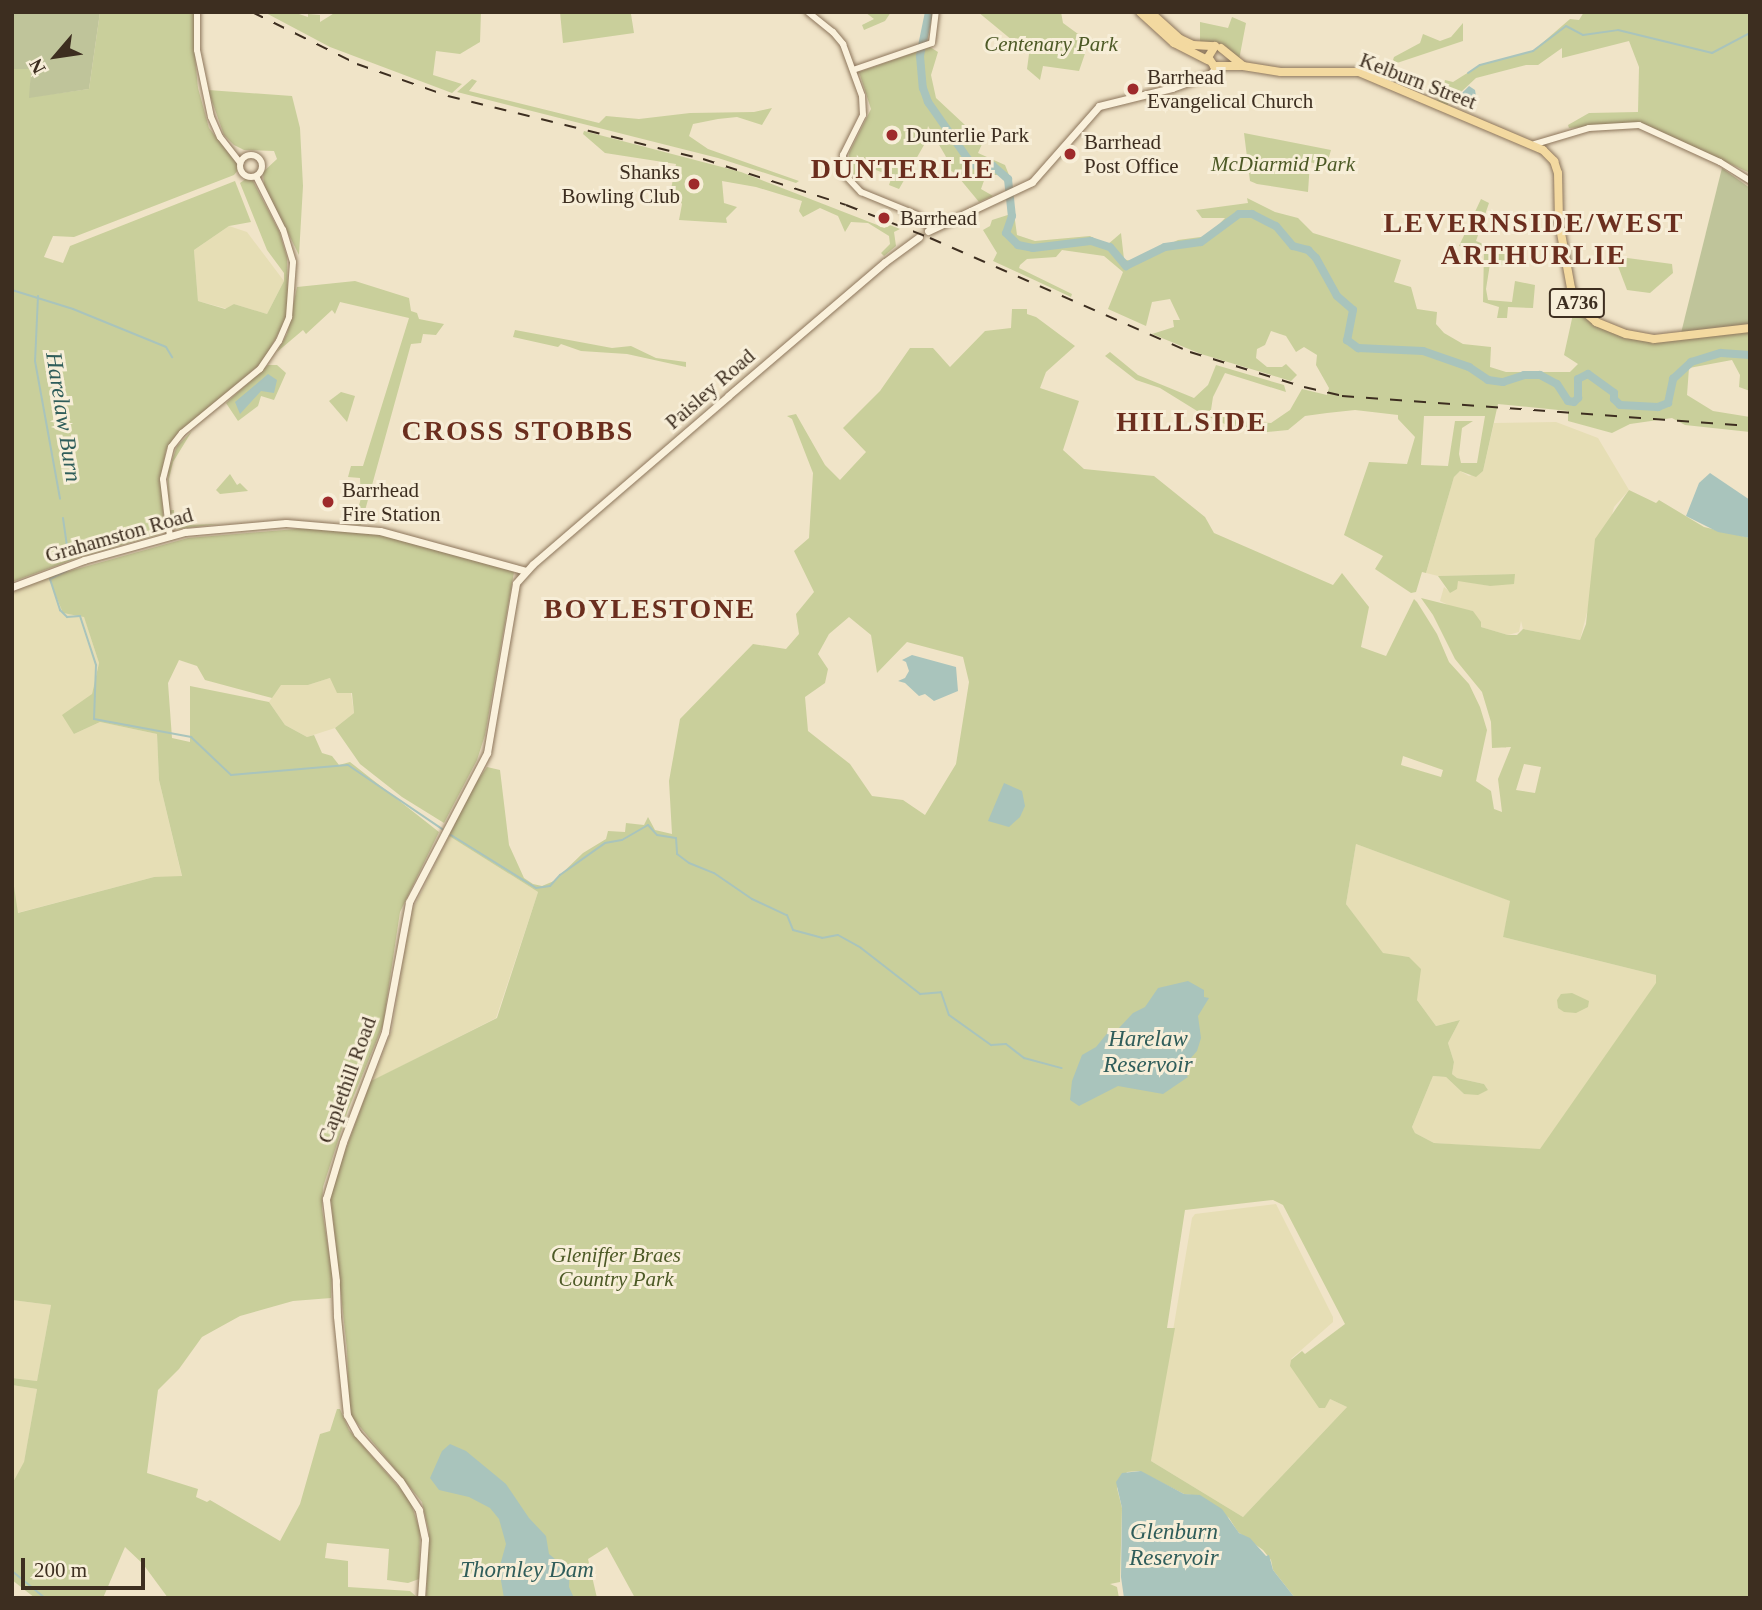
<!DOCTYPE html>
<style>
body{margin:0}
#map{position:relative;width:1762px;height:1610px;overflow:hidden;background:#f0e4c8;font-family:Georgia,serif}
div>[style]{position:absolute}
.farmland>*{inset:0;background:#e6deb5}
.green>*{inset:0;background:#c9cf9b}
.cemetery>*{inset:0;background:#bfc49a}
.water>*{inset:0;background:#a9c4bc}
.stream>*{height:2px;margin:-1px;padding:0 1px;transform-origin:1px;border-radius:1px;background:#a9c4bc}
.river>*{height:8px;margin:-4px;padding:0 4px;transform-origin:4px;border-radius:4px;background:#a9c4bc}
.roads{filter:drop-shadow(0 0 2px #8d765c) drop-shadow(0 0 2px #8d765c)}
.tertiary>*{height:6px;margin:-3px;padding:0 3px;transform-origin:3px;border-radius:3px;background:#faf1dc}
.tertiary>.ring{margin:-3px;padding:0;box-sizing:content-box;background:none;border:6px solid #faf1dc;border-radius:50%}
.secondary>*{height:7px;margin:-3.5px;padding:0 3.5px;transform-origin:3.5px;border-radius:3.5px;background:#faf1dc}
.primary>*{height:8px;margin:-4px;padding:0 4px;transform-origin:4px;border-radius:4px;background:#f3d9a0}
.rail>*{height:2px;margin-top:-1px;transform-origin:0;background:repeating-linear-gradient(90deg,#3d2e20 0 12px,transparent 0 24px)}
.dots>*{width:19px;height:19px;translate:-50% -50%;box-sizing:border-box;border:4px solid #f7eed8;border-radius:50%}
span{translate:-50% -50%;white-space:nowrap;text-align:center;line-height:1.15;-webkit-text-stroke:6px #f7eed8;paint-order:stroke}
.shield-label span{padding:2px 5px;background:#f7eed8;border:2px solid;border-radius:5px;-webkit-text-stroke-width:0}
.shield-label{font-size:19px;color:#3d2e20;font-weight:700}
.park-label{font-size:21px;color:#4d5a26;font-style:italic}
.poi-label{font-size:21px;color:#3d2e20}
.left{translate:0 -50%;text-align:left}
.right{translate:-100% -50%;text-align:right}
.street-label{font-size:21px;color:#3d2e20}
.water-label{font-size:23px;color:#2f5d5a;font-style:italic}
.district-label{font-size:28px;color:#6b2e1e;font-weight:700;letter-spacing:2px}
.frame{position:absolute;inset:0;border:14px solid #3d2e20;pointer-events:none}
.north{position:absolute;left:21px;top:21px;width:70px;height:70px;-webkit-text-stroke:5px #f7eed8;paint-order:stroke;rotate:241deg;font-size:19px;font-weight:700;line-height:28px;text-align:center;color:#3d2e20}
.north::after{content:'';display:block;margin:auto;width:24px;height:32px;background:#3d2e20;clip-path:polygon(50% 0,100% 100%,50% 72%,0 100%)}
.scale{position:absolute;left:21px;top:1558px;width:124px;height:32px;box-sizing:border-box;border:4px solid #3d2e20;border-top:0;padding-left:9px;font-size:21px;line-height:24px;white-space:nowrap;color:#3d2e20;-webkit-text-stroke:5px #f7eed8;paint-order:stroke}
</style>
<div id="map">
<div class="farmland">
<i style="clip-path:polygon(229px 226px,247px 232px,284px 281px,267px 314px,234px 304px,228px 309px,198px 301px,194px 250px)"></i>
<i style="clip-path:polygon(1556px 422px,1598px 438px,1629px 490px,1614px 507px,1580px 640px,1523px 629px,1521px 621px,1519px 632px,1508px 635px,1481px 627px,1473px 611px,1452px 607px,1440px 601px,1444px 587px,1450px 592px,1458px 580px,1490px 586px,1514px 574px,1438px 576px,1426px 573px,1454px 477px,1460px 471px,1469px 476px,1483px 471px,1494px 423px)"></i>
<i style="clip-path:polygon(48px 577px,63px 613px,84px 616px,99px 663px,92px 694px,74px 734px,100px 722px,157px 734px,159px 780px,182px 877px,154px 877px,17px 913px,12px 872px,12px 592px)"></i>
<i style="clip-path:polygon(330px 678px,351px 693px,354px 713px,335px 728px,307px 737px,285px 725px,269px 702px,280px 685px,308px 685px)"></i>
<i style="clip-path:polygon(449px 836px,538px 892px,496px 1018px,372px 1081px,392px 1030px,410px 915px)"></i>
<i style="clip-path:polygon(1356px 844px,1511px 901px,1503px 937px,1656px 975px,1656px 984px,1540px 1150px,1434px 1143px,1415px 1133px,1412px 1127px,1433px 1076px,1446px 1077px,1464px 1094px,1478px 1094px,1488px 1090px,1484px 1084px,1457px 1078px,1452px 1074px,1454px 1062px,1448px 1043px,1460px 1020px,1436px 1026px,1417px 1000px,1409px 957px,1383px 954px,1346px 904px)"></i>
<i style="clip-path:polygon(1276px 1204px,1333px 1317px,1333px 1322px,1291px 1359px,1330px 1399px,1347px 1407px,1243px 1517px,1151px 1461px,1192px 1218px,1195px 1214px)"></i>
<i style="clip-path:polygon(12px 1300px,51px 1305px,37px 1381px,12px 1378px)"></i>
<i style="clip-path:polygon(12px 1385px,37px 1389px,24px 1463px,12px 1484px)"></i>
</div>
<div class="green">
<i style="clip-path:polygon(100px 12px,195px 12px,194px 47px,198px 88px,209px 128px,237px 164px,238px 170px,234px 175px,74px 237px,53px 236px,44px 257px,63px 263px,70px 246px,235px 181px,251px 222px,229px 226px,194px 250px,198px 301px,225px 309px,234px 304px,267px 314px,284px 281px,284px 273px,267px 250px,240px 183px,247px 178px,253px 181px,279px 231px,287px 257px,288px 302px,285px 321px,263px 362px,178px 433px,166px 450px,161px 477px,164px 527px,157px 535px,80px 557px,12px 582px,12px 69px,31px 69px,30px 97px,89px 89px)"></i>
<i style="clip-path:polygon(264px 12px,293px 12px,308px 17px,308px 14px,320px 15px,320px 22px,336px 12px,481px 12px,480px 42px,460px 54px,436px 51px,433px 75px,462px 84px,452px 93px,330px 47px)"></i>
<i style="clip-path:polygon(560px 12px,642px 12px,631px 14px,634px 33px,563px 43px)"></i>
<i style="clip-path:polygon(865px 12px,891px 12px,885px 21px,864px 30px,862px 25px,874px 19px)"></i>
<i style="clip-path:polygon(978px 12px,1061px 12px,1063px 23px,1089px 42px,1079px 71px,1043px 66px,1040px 80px,1027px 69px,1029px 54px)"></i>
<i style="clip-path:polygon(1584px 12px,1750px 12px,1750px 173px,1642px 123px,1569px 128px,1568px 125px,1589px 113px,1638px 112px,1639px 67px,1629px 41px,1562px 58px,1562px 48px,1538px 65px,1526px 65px,1476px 78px,1445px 107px,1436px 104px,1445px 80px,1453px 82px,1480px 65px,1533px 51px,1570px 19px,1579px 20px)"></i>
<i style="clip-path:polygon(1232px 17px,1246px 23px,1239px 60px,1218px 43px,1200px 42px,1200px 22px,1228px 28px)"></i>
<i style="clip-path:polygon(1463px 23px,1463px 41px,1397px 63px,1393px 60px,1394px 57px,1420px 43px,1423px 34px,1440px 41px,1451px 37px)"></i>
<i style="clip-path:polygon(930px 47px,938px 52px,931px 75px,936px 98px,980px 139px,987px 133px,978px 153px,1005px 165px,1009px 175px,986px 175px,981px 189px,993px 196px,979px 202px,955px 173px,949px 170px,951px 167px,945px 155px,928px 126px,924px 145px,899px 189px,889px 185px,892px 176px,865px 166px,855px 180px,849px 170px,849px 153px,871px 109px,859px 72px)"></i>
<i style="clip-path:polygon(472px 79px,477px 81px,469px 91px,599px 123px,606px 116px,639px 119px,690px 113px,754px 112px,772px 108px,762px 125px,737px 117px,718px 119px,693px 124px,689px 136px,708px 149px,799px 181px,796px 183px,718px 158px,457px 92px)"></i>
<i style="clip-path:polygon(208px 90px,292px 96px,300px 128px,303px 186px,299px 255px,264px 185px,263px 172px,277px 159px,274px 151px,244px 150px,234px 145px,224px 135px)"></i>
<i style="clip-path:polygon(584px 131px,741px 172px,885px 228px,887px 224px,900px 229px,894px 232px,896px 246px,884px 256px,881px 253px,890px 244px,889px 236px,868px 223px,851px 222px,845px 232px,838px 216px,820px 208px,803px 217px,799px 211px,802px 201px,756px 187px,722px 181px,724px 203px,737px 207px,726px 218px,727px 223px,679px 220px,682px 204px,677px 196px,670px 194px,676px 164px,605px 153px,583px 134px)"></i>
<i style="clip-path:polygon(1244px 133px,1331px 150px,1326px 167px,1310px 162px,1308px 192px,1257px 184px,1250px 181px)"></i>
<i style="clip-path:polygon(evenodd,1247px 198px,1275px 212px,1298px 218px,1313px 233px,1401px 260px,1394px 282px,1411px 287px,1417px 309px,1437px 312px,1436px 324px,1444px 333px,1463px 344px,1491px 347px,1490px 367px,1506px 372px,1570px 372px,1578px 364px,1564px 355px,1575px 305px,1580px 314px,1595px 326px,1641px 340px,1730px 331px,1750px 332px,1750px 391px,1739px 387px,1740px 375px,1732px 360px,1689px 368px,1687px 395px,1713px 411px,1750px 417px,1750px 432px,1685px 425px,1672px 418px,1630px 424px,1612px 433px,1568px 421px,1568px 411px,1498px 404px,1483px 471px,1476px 477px,1460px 471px,1454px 477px,1426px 573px,1422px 572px,1416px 592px,1411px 593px,1375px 569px,1383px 556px,1344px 535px,1369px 462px,1407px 464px,1415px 437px,1398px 419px,1398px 415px,1355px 410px,1327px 413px,1305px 416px,1288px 430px,1258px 433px,1234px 428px,1202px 414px,1160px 388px,1136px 380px,1105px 356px,1110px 352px,1138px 375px,1194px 398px,1208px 385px,1216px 365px,1284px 385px,1286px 392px,1225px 373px,1213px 397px,1211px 410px,1239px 421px,1271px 423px,1290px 410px,1302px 389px,1327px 395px,1329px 388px,1316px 365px,1317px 355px,1304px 347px,1296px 352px,1286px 336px,1271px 331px,1265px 345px,1257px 349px,1256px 358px,1267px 367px,1282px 367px,1286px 364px,1297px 375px,1291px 381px,1201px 354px,1152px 334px,1174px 327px,1173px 320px,1180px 320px,1170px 299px,1152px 302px,1146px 326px,1108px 309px,1123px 272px,1104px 256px,1062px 250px,1056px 257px,1027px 259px,1020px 265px,1019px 268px,1072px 294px,1071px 297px,993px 261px,997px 253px,983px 230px,990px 226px,992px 220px,1014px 213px,1017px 235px,1035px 241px,1090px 236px,1107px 245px,1121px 233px,1124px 259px,1133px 262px,1178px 240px,1208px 236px,1225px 218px,1202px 218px,1196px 210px,1248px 203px,1247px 198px,1424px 416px,1485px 416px,1477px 463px,1461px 463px,1459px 454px,1462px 428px,1473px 421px,1455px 421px,1448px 466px,1421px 465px,1424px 416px)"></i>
<i style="clip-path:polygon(1481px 199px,1489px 203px,1476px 241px,1493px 248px,1510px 249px,1508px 266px,1490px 264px,1486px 289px,1488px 300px,1512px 302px,1515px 281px,1535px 285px,1533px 308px,1508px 307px,1507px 318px,1497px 318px,1499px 307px,1483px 302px,1484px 250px,1459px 246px)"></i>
<i style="clip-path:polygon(1620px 257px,1672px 264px,1673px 273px,1650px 293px,1627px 290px,1616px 261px)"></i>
<i style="clip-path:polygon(355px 281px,409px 298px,411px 311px,417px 313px,419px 319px,444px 324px,436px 335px,423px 334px,421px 343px,411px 344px,361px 525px,354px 524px,361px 498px,360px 478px,348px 477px,351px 466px,363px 466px,409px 318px,340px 302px,335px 314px,332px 310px,306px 334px,303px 330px,277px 352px,287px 334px,297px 287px)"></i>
<i style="clip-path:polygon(evenodd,1012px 309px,1027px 309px,1027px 314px,1036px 317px,1075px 346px,1046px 372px,1040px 388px,1079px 401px,1063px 450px,1084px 469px,1154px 476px,1205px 517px,1214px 533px,1333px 585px,1342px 573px,1369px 607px,1361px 647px,1386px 656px,1414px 599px,1417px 602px,1437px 634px,1449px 662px,1469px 684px,1480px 707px,1487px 730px,1476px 781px,1491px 791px,1494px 809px,1502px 812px,1498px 779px,1511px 747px,1492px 748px,1491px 722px,1482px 692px,1455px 659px,1433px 615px,1421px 598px,1473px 611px,1481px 622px,1481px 627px,1508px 635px,1517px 635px,1523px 629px,1580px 640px,1586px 624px,1595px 539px,1629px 490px,1656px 503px,1659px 500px,1704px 527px,1750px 538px,1750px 1598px,1295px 1598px,1273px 1570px,1271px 1560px,1263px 1550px,1238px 1532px,1229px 1518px,1199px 1496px,1184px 1494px,1139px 1471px,1127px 1472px,1117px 1488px,1122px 1508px,1120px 1582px,1110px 1584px,1117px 1587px,1119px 1598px,635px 1598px,607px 1547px,588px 1559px,597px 1598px,426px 1598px,429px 1532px,422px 1502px,352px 1417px,349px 1404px,347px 1350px,330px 1192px,371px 1081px,497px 1018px,538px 892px,449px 836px,470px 791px,487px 767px,500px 770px,509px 845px,524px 878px,533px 884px,542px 886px,554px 881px,583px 853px,606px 839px,608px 831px,625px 832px,626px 823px,644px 825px,648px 817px,655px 830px,672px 834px,669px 781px,680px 719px,753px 644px,786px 649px,799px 634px,796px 614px,814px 592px,794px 551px,809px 538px,813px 473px,792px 419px,787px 416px,796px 414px,825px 465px,840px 480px,866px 452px,843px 428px,880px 391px,910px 348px,933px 348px,950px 367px,985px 331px,1011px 328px,1012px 309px,849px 617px,871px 635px,877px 673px,907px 642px,963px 657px,969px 682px,956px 764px,925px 815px,903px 800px,872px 796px,850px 764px,808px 731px,805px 697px,825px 683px,828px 669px,818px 654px,829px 634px,849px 617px,1012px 309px,1403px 756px,1443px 770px,1441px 777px,1401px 765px,1403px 756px,1012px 309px,1524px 764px,1541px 767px,1535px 793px,1516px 790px,1524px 764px,1012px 309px,1356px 844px,1510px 901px,1503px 937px,1656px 975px,1656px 983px,1540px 1149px,1434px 1143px,1415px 1133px,1412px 1127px,1433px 1076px,1446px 1077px,1464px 1094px,1478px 1095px,1488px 1090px,1484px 1084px,1457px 1078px,1452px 1074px,1454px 1062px,1448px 1043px,1460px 1020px,1436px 1026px,1417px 1000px,1421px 969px,1409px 957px,1383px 953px,1346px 904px,1356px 844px,1012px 309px,1273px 1200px,1283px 1205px,1345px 1324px,1305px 1354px,1302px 1351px,1291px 1360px,1290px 1366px,1319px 1408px,1325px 1408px,1330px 1399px,1347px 1407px,1243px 1517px,1151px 1461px,1175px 1328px,1167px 1328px,1185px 1210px,1273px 1200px)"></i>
<i style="clip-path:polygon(515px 330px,612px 348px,631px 346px,656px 358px,686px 362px,686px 367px,627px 354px,581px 351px,561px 344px,558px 347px,513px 337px)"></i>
<i style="clip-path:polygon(268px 365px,277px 365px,286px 373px,274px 400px,261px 396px,258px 406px,238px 421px,226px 403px)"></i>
<i style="clip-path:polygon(341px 392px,355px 396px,347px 422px,329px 401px)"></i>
<i style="clip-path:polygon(192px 431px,173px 462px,169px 479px,170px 510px,174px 510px,174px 518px,181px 519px,186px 525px,219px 524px,178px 529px,173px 526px,169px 514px,168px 472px,177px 446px)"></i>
<i style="clip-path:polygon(230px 474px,237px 485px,240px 483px,248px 491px,220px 494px,216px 490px)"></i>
<i style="clip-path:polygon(308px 528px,380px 534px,514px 572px,485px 735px,477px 760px,444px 823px,402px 797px,360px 764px,335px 728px,354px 713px,352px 693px,337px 693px,330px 678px,308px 685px,281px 685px,272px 698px,205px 680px,197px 666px,179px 660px,168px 683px,172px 738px,190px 742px,190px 686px,269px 702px,285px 725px,307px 737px,314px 735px,322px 753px,332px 756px,339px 765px,350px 762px,439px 832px,400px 912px,383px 1025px,348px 1110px,323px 1187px,322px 1209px,332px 1272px,331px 1298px,293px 1301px,240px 1316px,202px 1337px,179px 1369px,158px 1390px,147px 1473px,198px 1489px,196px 1497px,207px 1502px,210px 1500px,280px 1541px,300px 1504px,320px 1434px,330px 1431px,337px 1409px,340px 1409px,349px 1430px,410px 1500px,420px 1531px,419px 1579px,408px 1583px,387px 1580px,389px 1549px,327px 1543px,325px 1558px,348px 1561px,348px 1587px,410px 1591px,418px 1598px,168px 1598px,143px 1564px,125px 1547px,103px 1598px,35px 1598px,12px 1580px,12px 1484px,24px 1462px,37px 1389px,12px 1385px,12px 1378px,37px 1381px,51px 1305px,12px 1300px,12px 873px,18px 913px,154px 877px,182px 876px,159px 780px,157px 734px,100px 722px,74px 734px,62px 715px,92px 694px,99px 663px,84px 617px,63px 613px,48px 577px,188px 538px)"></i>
<i style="clip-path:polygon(1515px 574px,1514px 584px,1490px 586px,1458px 581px,1457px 589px,1450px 593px,1438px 576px)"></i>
<i style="clip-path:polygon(1572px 993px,1589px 1001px,1588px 1007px,1576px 1013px,1564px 1012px,1558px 1008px,1557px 1000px,1561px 994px)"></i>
</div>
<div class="cemetery">
<i style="clip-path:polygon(12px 12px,100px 12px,89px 89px,29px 98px,31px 69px,12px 69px)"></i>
<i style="clip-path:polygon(1722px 168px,1750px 188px,1750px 326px,1681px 333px)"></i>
</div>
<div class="water">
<i style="clip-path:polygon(1469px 86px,1475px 90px,1477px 102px,1470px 110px,1455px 100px)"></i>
<i style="clip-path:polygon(268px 374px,277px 380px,274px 393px,261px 391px,240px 414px,235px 402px)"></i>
<i style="clip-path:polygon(1710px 473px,1750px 500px,1750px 538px,1718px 532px,1686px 516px,1699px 483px)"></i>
<i style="clip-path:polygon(912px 655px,956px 667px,958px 691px,934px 701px,925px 694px,919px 696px,905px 683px,898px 681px,905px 678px,909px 671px,906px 662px,902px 660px)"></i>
<i style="clip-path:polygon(1004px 783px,1022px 791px,1025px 806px,1020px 817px,1009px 827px,988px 821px)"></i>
<i style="clip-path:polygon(1188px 981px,1204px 990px,1204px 997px,1209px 998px,1198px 1016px,1201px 1038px,1197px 1051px,1182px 1068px,1188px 1077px,1163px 1094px,1118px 1086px,1079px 1106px,1070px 1100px,1072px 1081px,1082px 1055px,1096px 1047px,1109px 1031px,1118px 1029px,1133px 1013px,1145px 1007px,1158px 988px)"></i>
<i style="clip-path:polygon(450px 1444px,466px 1451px,506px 1484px,529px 1518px,546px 1536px,549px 1554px,561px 1564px,570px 1565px,569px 1587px,574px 1598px,504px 1598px,499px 1569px,506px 1544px,499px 1519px,490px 1508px,469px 1497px,439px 1490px,430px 1478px,442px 1451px)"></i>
<i style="clip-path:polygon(1141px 1471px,1184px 1494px,1200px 1495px,1222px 1509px,1239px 1533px,1250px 1538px,1266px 1556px,1269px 1555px,1273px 1570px,1295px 1598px,1124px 1598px,1121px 1577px,1122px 1508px,1116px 1482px,1122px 1473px)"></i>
</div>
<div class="stream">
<i style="left:1468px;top:73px;width:14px;rotate:-34deg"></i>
<i style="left:1480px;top:65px;width:55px;rotate:-14.8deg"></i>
<i style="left:1533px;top:51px;width:41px;rotate:-37.1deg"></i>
<i style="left:1566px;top:26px;width:19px;rotate:28deg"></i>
<i style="left:1583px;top:35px;width:35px;rotate:-8deg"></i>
<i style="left:1618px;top:30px;width:97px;rotate:13.7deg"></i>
<i style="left:1712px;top:53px;width:43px;rotate:-27.8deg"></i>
<i style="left:12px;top:290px;width:64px;rotate:17.3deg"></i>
<i style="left:73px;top:309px;width:100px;rotate:22.2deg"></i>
<i style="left:166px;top:347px;width:12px;rotate:59deg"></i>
<i style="left:38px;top:296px;width:65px;rotate:92.6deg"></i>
<i style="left:35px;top:361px;width:140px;rotate:79.7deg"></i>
<i style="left:63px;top:518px;width:42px;rotate:81.9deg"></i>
<i style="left:68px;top:570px;width:20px;rotate:153deg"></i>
<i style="left:50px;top:579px;width:33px;rotate:72deg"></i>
<i style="left:60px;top:610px;width:10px;rotate:45deg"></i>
<i style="left:67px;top:617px;width:13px;rotate:-4deg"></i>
<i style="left:80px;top:616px;width:52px;rotate:71.9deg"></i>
<i style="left:96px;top:665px;width:54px;rotate:92.1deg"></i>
<i style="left:94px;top:719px;width:99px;rotate:10.5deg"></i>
<i style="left:191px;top:737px;width:55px;rotate:43.5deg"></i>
<i style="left:231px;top:775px;width:117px;rotate:-4.9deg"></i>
<i style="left:348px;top:765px;width:114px;rotate:34.2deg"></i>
<i style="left:451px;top:835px;width:100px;rotate:31.9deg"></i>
<i style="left:536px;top:888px;width:14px;rotate:-8deg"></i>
<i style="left:550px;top:886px;width:15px;rotate:-48deg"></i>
<i style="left:560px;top:875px;width:55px;rotate:-35.4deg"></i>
<i style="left:605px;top:843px;width:17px;rotate:-10deg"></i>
<i style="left:622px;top:840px;width:30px;rotate:-30deg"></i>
<i style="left:648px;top:825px;width:13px;rotate:48deg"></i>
<i style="left:657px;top:835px;width:19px;rotate:9deg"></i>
<i style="left:676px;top:838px;width:16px;rotate:86deg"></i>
<i style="left:677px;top:854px;width:15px;rotate:37deg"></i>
<i style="left:689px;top:863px;width:27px;rotate:22deg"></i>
<i style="left:714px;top:873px;width:46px;rotate:34.4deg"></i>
<i style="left:752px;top:899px;width:38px;rotate:25deg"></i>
<i style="left:787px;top:915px;width:16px;rotate:68deg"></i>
<i style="left:793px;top:930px;width:30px;rotate:15deg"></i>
<i style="left:822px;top:938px;width:16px;rotate:-11deg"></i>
<i style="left:838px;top:935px;width:26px;rotate:29deg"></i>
<i style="left:861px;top:948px;width:75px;rotate:37.9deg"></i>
<i style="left:920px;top:994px;width:21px;rotate:-5deg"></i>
<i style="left:941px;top:992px;width:24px;rotate:71deg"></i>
<i style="left:949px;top:1015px;width:52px;rotate:35.5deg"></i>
<i style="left:991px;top:1045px;width:15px;rotate:-4deg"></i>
<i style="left:1006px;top:1044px;width:23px;rotate:38deg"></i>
<i style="left:1024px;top:1058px;width:39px;rotate:15deg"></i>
<i style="left:12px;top:1571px;width:43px;rotate:39.3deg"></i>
</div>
<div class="river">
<i style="left:929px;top:12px;width:45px;rotate:101.6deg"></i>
<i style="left:920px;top:56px;width:32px;rotate:85deg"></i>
<i style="left:923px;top:88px;width:15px;rotate:70deg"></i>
<i style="left:928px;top:102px;width:73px;rotate:55deg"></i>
<i style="left:970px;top:162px;width:11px;rotate:34deg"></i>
<i style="left:979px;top:168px;width:14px;rotate:-8deg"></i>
<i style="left:993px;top:166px;width:20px;rotate:41deg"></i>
<i style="left:1008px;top:179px;width:37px;rotate:84deg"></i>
<i style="left:1012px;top:216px;width:18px;rotate:109deg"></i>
<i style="left:1006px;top:233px;width:17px;rotate:45deg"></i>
<i style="left:1018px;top:245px;width:15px;rotate:11deg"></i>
<i style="left:1033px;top:248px;width:58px;rotate:-6.9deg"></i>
<i style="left:1091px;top:241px;width:20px;rotate:18deg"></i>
<i style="left:1110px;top:247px;width:25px;rotate:50deg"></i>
<i style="left:1126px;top:266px;width:43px;rotate:-26deg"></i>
<i style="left:1165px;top:247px;width:36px;rotate:-8deg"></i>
<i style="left:1201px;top:242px;width:47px;rotate:-36.4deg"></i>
<i style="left:1239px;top:214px;width:13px"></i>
<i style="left:1252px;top:214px;width:27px;rotate:27deg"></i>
<i style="left:1276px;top:226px;width:26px;rotate:50deg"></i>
<i style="left:1293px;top:246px;width:16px;rotate:15deg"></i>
<i style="left:1308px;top:250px;width:11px;rotate:45deg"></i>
<i style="left:1316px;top:258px;width:43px;rotate:61.1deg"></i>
<i style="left:1337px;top:296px;width:21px;rotate:41deg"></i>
<i style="left:1353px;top:310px;width:31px;rotate:101deg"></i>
<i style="left:1347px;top:340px;width:14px;rotate:36deg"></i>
<i style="left:1358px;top:348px;width:65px;rotate:2.6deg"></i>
<i style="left:1423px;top:351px;width:49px;rotate:19.2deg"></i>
<i style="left:1469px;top:367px;width:23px;rotate:34deg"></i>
<i style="left:1488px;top:380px;width:15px;rotate:8deg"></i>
<i style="left:1503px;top:382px;width:22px;rotate:-18deg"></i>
<i style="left:1524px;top:375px;width:16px"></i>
<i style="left:1540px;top:375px;width:19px;rotate:28deg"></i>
<i style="left:1557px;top:384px;width:20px;rotate:57deg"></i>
<i style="left:1568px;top:401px;width:6px;rotate:9deg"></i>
<i style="left:1574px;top:402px;width:6px;rotate:-45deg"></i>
<i style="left:1578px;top:398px;width:19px;rotate:-90deg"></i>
<i style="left:1578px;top:379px;width:11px;rotate:-27deg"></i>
<i style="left:1588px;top:374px;width:32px;rotate:36deg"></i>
<i style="left:1614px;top:393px;width:6px;rotate:90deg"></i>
<i style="left:1614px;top:399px;width:8px;rotate:45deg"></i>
<i style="left:1620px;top:405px;width:38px;rotate:3deg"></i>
<i style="left:1658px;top:407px;width:11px;rotate:-22deg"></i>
<i style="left:1668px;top:403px;width:25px;rotate:-78deg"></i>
<i style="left:1673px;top:379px;width:25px;rotate:-43deg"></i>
<i style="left:1691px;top:362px;width:31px;rotate:-17deg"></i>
<i style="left:1721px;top:353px;width:29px;rotate:4deg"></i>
</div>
<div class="roads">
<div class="tertiary">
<i style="left:197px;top:12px;width:38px;rotate:90deg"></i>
<i style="left:197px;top:50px;width:68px;rotate:78.2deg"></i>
<i style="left:211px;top:117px;width:22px;rotate:66deg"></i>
<i style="left:220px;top:137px;width:33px;rotate:52deg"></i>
<i style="left:808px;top:12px;width:32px;rotate:39deg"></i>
<i style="left:833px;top:32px;width:16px;rotate:50deg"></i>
<i style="left:843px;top:44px;width:55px;rotate:69.9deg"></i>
<i style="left:862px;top:96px;width:19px;rotate:87deg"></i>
<i style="left:863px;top:115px;width:45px;rotate:116.6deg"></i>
<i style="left:843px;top:155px;width:19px;rotate:87deg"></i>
<i style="left:844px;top:174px;width:25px;rotate:47deg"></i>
<i style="left:861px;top:192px;width:61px;rotate:22.3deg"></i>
<i style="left:917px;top:215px;width:21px;rotate:43deg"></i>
<i style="left:853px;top:70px;width:83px;rotate:-18.9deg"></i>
<i style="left:932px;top:43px;width:31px;rotate:-83deg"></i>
<i style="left:1535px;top:144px;width:56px;rotate:-16.5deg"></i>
<i style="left:1589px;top:128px;width:50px;rotate:-3.4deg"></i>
<i style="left:1639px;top:125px;width:89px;rotate:24.6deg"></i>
<i style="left:1720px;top:162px;width:36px;rotate:32deg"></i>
<i class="ring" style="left:240px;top:155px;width:16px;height:16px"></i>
<i style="left:170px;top:537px;width:58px;rotate:-96.9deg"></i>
<i style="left:163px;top:479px;width:33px;rotate:-76deg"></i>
<i style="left:171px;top:447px;width:18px;rotate:-52deg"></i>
<i style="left:182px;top:433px;width:101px;rotate:-39.4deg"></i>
<i style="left:260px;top:369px;width:34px;rotate:-56deg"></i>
<i style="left:279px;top:341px;width:26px;rotate:-67deg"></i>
<i style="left:289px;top:317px;width:55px;rotate:-85.8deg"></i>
<i style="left:293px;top:262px;width:34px;rotate:-107deg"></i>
<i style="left:283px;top:230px;width:60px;rotate:-116.6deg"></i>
</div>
<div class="secondary">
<i style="left:928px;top:231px;width:115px;rotate:-25.2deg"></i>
<i style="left:1032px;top:182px;width:101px;rotate:-48.6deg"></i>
<i style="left:1099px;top:106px;width:75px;rotate:-13.9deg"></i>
<i style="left:1172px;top:88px;width:40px;rotate:-20.2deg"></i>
<i style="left:1210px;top:74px;width:10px;rotate:-45deg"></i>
<i style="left:12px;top:587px;width:77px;rotate:-20.6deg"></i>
<i style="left:84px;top:560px;width:105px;rotate:-15.5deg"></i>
<i style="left:185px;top:532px;width:101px;rotate:-5.1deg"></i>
<i style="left:286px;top:523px;width:94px;rotate:4.9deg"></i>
<i style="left:380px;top:531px;width:151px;rotate:15.3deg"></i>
<i style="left:421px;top:1598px;width:59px;rotate:-86.1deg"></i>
<i style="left:425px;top:1539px;width:30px;rotate:-102deg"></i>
<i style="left:419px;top:1510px;width:35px;rotate:-123deg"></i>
<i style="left:400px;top:1481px;width:64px;rotate:-131.9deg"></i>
<i style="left:357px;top:1433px;width:21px;rotate:-119deg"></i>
<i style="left:347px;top:1415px;width:100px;rotate:-95.8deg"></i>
<i style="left:337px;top:1316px;width:35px;rotate:-92deg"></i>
<i style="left:336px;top:1281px;width:83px;rotate:-97deg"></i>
<i style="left:326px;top:1199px;width:59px;rotate:-73.4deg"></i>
<i style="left:343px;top:1142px;width:118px;rotate:-69.1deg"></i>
<i style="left:385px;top:1032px;width:132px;rotate:-79.5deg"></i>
<i style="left:409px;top:902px;width:168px;rotate:-62.4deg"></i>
<i style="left:487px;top:753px;width:172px;rotate:-80.3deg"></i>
<i style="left:516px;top:583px;width:25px;rotate:-48deg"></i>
<i style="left:533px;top:564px;width:257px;rotate:-40.7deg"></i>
<i style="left:728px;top:396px;width:206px;rotate:-40.5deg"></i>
<i style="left:885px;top:262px;width:42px;rotate:-36.3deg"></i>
</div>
<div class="primary">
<i style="left:1140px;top:12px;width:46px;rotate:42.4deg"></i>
<i style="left:1174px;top:43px;width:38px;rotate:27deg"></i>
<i style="left:1150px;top:12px;width:40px;rotate:42deg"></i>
<i style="left:1180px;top:39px;width:14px;rotate:25deg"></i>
<i style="left:1193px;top:45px;width:22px;rotate:3deg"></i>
<i style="left:1215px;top:46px;width:13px;rotate:122deg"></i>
<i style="left:1208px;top:57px;width:11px;rotate:56deg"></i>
<i style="left:1214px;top:66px;width:29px"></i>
<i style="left:1243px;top:66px;width:38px;rotate:9deg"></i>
<i style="left:1281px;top:72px;width:78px"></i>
<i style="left:1359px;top:72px;width:200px;rotate:23deg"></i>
<i style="left:1543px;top:150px;width:16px;rotate:45deg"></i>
<i style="left:1554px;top:161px;width:13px;rotate:72deg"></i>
<i style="left:1558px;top:173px;width:49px;rotate:88.8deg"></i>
<i style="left:1559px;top:222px;width:67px;rotate:79.7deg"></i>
<i style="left:1571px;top:288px;width:21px;rotate:67deg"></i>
<i style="left:1579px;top:307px;width:23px;rotate:41deg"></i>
<i style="left:1596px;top:322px;width:32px;rotate:22deg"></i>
<i style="left:1626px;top:334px;width:28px;rotate:10deg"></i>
<i style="left:1654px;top:339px;width:97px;rotate:-6.5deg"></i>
<i style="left:1221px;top:48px;width:28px;rotate:39deg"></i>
</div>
</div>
<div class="rail">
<i style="left:252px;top:12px;width:117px;rotate:26.3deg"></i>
<i style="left:357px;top:64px;width:96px;rotate:19.4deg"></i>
<i style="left:448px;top:96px;width:263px;rotate:13.9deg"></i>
<i style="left:703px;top:159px;width:150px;rotate:17.8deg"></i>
<i style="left:846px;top:205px;width:90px;rotate:21.4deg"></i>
<i style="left:930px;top:238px;width:284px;rotate:23.7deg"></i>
<i style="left:1190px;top:352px;width:119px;rotate:17.1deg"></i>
<i style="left:1304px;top:387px;width:39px;rotate:13deg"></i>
<i style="left:1342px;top:396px;width:409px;rotate:4.2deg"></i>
</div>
<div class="dots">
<i style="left:1133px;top:89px;background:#9e2a2b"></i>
<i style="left:892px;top:135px;background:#9e2a2b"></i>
<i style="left:1070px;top:154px;background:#9e2a2b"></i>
<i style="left:694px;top:184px;background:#9e2a2b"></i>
<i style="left:884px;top:218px;background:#9e2a2b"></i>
<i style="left:328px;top:502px;background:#9e2a2b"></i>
</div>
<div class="shield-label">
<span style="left:1577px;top:303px">A736</span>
</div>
<div class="park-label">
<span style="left:1051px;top:44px">Centenary Park</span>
<span style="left:1283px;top:164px">McDiarmid Park</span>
<span style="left:616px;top:1267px">Gleniffer Braes<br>Country Park</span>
</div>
<div class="poi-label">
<span class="left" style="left:1147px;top:89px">Barrhead<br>Evangelical Church</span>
<span class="left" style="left:906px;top:135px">Dunterlie Park</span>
<span class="left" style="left:1084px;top:154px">Barrhead<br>Post Office</span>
<span class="right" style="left:680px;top:184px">Shanks<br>Bowling Club</span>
<span class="left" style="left:900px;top:218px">Barrhead</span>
<span class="left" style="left:342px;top:502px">Barrhead<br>Fire Station</span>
</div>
<div class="street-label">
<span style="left:1418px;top:81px;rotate:21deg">Kelburn Street</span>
<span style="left:710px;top:389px;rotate:-41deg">Paisley Road</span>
<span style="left:119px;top:535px;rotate:-16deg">Grahamston Road</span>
<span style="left:347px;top:1080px;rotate:-70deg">Caplethill Road</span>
</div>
<div class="water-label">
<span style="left:63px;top:417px;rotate:81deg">Harelaw Burn</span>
<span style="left:1148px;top:1052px">Harelaw<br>Reservoir</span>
<span style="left:1174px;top:1545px">Glenburn<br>Reservoir</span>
<span style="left:527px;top:1570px">Thornley Dam</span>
</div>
<div class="district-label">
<span style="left:903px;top:169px">DUNTERLIE</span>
<span style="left:1534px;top:239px">LEVERNSIDE/WEST<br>ARTHURLIE</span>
<span style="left:1192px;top:422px">HILLSIDE</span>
<span style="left:518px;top:431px">CROSS STOBBS</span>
<span style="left:650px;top:609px">BOYLESTONE</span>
</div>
<div class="frame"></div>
<div class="north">N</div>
<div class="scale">200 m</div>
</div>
